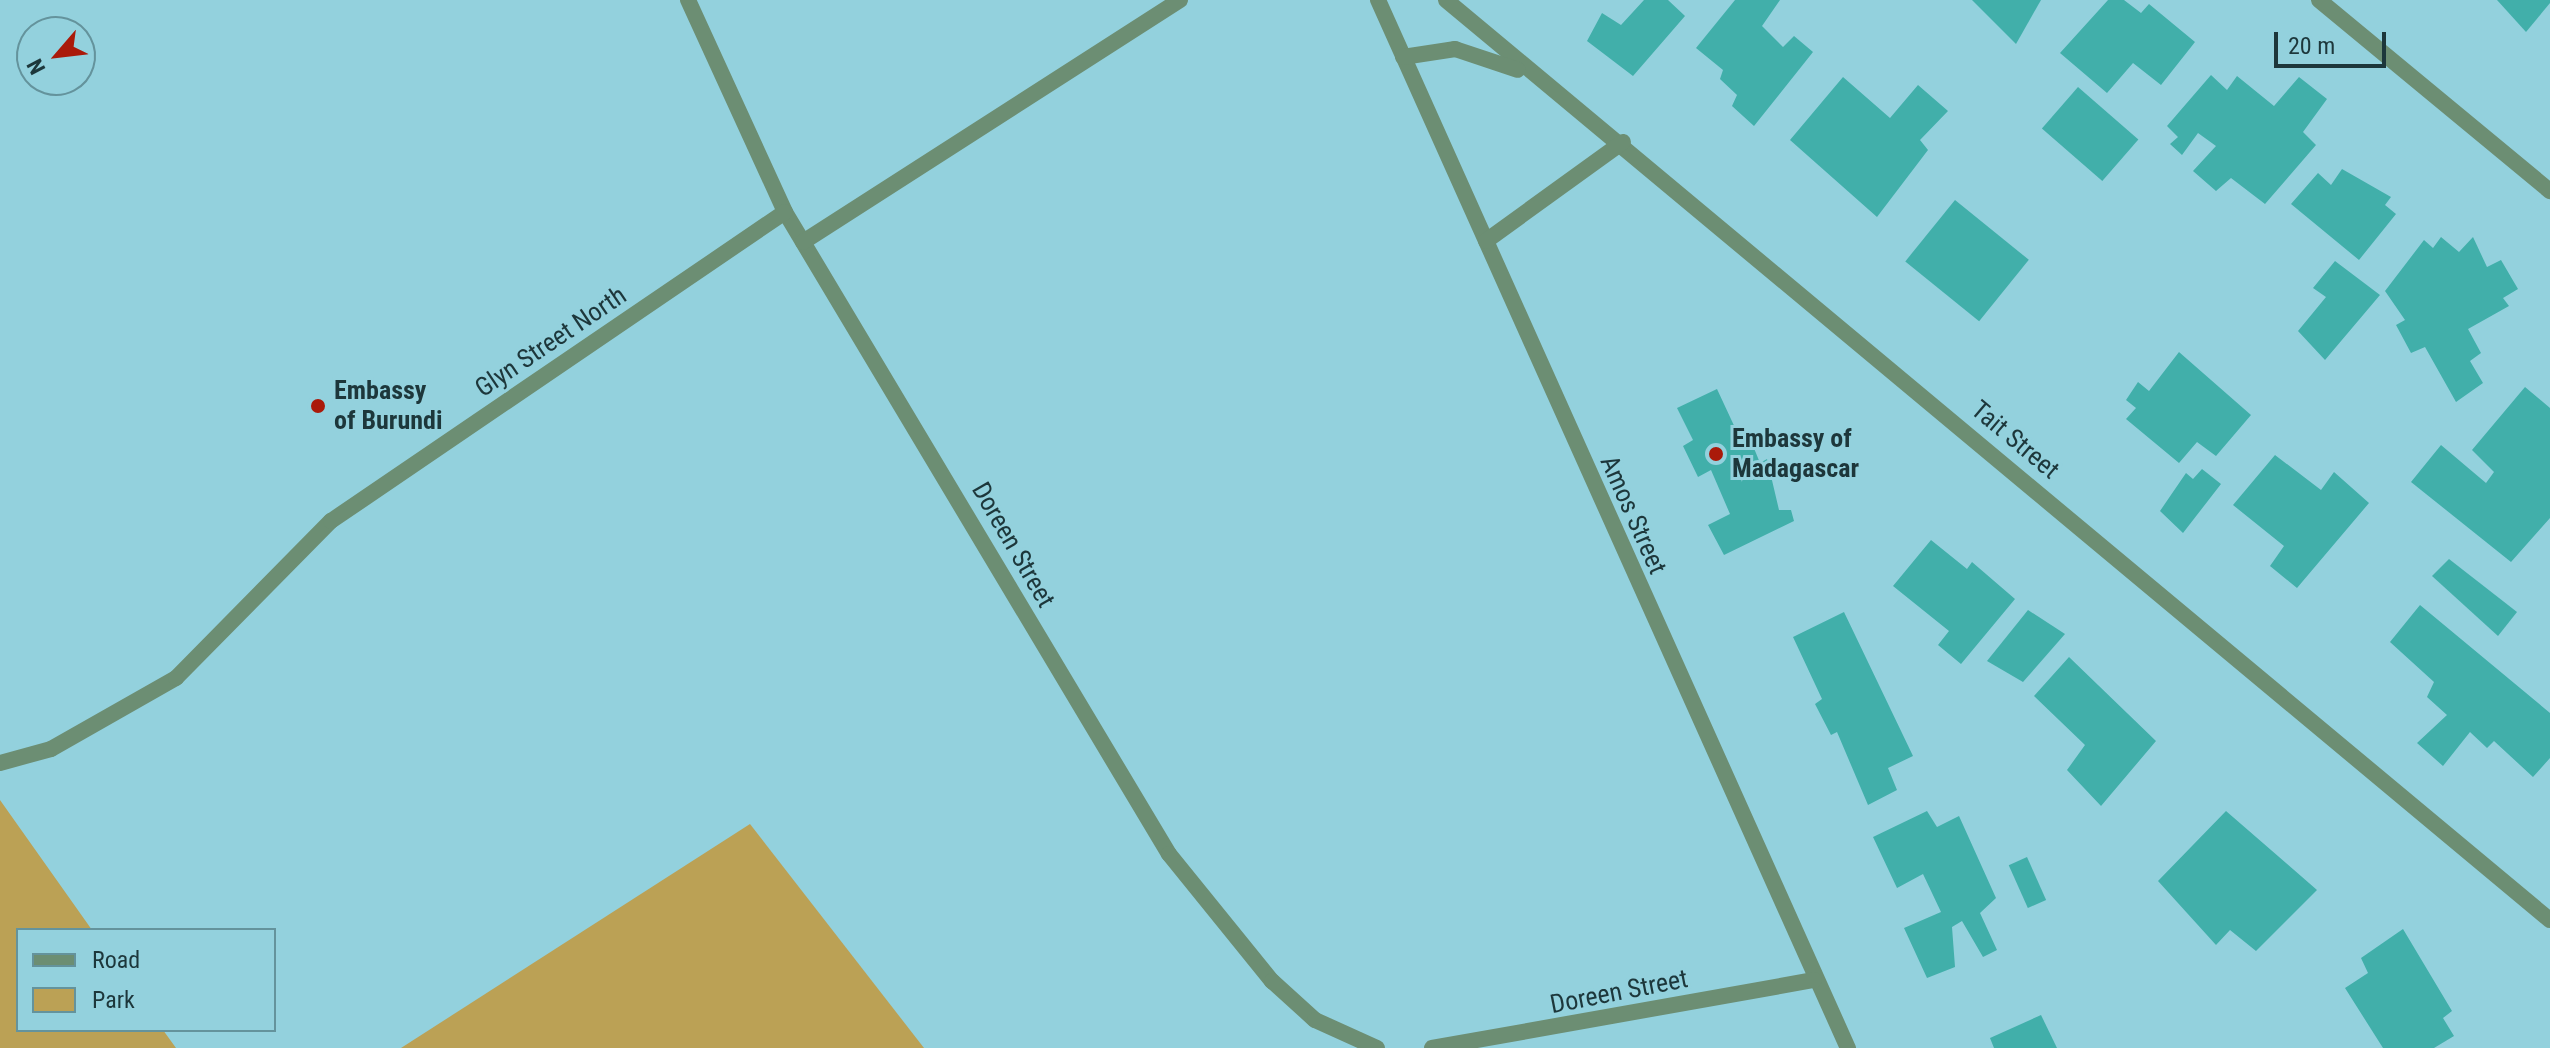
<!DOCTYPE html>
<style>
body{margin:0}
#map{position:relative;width:2550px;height:1048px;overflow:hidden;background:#93d1dd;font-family:"Roboto Condensed",sans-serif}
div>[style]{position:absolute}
.green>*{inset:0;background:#bba155}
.building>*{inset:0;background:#41afaa;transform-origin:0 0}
.minor>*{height:16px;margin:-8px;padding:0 8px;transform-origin:8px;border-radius:8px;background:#6c8e73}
.dots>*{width:22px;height:22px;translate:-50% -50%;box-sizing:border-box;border:4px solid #93d1dd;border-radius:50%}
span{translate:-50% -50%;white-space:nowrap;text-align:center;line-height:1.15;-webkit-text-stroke:6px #93d1dd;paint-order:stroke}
.street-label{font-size:26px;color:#1d373b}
.poi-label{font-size:26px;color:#1d373b;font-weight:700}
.left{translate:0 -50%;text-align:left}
.legend{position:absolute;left:16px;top:928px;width:260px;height:104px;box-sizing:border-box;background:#93d1dd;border:2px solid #64939c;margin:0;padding:10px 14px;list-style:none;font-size:24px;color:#1d373b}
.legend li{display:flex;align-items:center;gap:16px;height:40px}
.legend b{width:40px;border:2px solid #64939c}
.north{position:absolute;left:16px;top:16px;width:80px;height:80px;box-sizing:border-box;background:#93d1dd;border:2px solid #64939c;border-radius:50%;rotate:242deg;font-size:22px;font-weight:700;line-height:32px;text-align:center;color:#1d373b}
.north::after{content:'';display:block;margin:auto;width:28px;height:36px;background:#aa1a0a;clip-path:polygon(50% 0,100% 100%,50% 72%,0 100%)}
.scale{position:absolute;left:2274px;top:32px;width:112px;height:36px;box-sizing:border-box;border:4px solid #1d373b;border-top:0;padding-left:10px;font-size:24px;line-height:28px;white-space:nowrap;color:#1d373b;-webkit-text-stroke:6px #93d1dd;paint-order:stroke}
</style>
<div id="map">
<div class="green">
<i style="clip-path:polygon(0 800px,92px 930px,18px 930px,18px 1030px,163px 1030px,176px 1048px,0 1048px)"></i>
<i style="clip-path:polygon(750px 824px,924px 1048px,401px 1048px)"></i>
</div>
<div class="building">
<i style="clip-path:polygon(1644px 0,1668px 0,1685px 16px,1633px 76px,1587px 41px,1602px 13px,1621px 25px)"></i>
<i style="clip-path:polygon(1735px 0,1780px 0,1762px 26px,1783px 47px,1794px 36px,1813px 52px,1754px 126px,1732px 106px,1737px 95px,1720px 79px,1723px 70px,1696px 48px)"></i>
<i style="clip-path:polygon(1972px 0,2041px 0,2016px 44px)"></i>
<i style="clip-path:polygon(2108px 0,2124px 0,2141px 13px,2149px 4px,2195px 42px,2161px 85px,2133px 63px,2107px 93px,2060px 53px)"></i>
<i style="clip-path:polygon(2497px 0,2550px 0,2550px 3px,2526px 32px)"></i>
<i style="clip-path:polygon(2211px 75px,2227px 90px,2237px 76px,2274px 106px,2299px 77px,2327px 99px,2303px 132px,2316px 145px,2265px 204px,2231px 178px,2216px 191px,2193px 171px,2216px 146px,2198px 133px,2182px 155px,2170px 144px,2178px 137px,2167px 126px)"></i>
<i style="clip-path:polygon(1843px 77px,1890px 118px,1918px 85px,1948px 111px,1920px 140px,1928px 150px,1877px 217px,1790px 140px)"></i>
<i style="left:2078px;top:87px;width:80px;height:55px;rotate:41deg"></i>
<i style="clip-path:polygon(2342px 169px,2391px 197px,2385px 205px,2396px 214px,2359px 260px,2291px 204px,2318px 173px,2331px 185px)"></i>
<i style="left:1955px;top:200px;width:95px;height:79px;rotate:39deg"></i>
<i style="clip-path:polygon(2441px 237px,2459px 252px,2473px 237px,2487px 267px,2501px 260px,2518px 289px,2503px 298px,2509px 306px,2468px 329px,2481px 353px,2470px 361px,2483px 383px,2456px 402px,2425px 347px,2411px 353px,2396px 325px,2405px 320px,2385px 291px,2424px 240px,2433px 248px)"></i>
<i style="clip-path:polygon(2335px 261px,2380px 295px,2325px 360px,2298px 331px,2326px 297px,2313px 288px)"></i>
<i style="clip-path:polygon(2179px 352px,2251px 415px,2216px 456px,2197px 442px,2179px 463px,2126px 419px,2136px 408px,2126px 400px,2138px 382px,2149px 391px)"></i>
<i style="clip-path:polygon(2525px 387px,2550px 408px,2550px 518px,2511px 562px,2411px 482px,2441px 445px,2486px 483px,2494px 472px,2472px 450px)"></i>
<i style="clip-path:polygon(1717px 389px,1737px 432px,1747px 431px,1760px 463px,1767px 459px,1779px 510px,1791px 510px,1794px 521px,1724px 555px,1708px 525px,1730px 514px,1711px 470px,1698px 477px,1683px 446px,1693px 440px,1677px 408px)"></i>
<i style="clip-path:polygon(2275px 455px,2321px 490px,2334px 472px,2369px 503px,2297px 588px,2270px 566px,2284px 546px,2233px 505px)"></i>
<i style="clip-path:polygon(2202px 469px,2221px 484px,2183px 533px,2160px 511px,2186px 473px,2193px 479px)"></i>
<i style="clip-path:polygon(1931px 540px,1967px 569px,1972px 562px,2015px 599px,1961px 664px,1938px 645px,1949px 631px,1893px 586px)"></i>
<i style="clip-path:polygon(2449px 559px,2517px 612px,2498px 636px,2432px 576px)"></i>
<i style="clip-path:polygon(2420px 605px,2550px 713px,2550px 758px,2533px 777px,2494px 741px,2487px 748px,2470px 732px,2443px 766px,2417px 743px,2447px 715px,2427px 697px,2434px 682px,2390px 642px)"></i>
<i style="clip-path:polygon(2028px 610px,2065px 634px,2023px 682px,1987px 661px)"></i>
<i style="clip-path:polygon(1844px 612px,1913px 756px,1888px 768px,1897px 790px,1868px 805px,1837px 732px,1831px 735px,1815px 704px,1822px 699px,1793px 637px)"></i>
<i style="clip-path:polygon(2069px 657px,2156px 741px,2101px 806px,2067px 770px,2085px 745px,2034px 696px)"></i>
<i style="clip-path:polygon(1927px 811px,1937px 827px,1959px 816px,1996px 898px,1980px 913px,1997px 950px,1983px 957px,1962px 921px,1952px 927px,1955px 967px,1927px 978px,1904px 928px,1941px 912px,1923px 874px,1897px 888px,1873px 837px)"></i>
<i style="clip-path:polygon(2226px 811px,2317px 890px,2256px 951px,2230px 930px,2216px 945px,2158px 881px)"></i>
<i style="left:2027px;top:857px;width:47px;height:20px;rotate:66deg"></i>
<i style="clip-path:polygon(2403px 929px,2452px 1011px,2443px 1018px,2454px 1036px,2434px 1048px,2383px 1048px,2345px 988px,2368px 973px,2361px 958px)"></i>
<i style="clip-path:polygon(2041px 1015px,2057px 1048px,1994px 1048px,1990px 1038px)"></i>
</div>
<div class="minor">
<i style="left:688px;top:0;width:233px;rotate:65.4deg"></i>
<i style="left:785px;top:212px;width:748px;rotate:59.12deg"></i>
<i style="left:1169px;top:854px;width:164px;rotate:51deg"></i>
<i style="left:1272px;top:981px;width:58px;rotate:42.2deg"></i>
<i style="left:1315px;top:1020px;width:68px;rotate:24.3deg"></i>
<i style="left:1378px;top:0;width:1149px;rotate:65.85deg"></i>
<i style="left:1446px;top:0;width:1437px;rotate:39.81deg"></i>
<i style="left:2319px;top:0;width:300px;rotate:39.6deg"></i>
<i style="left:1403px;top:57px;width:53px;rotate:-8.7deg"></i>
<i style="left:1455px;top:49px;width:66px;rotate:18.4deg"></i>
<i style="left:1486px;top:241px;width:169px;rotate:-35.9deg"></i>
<i style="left:803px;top:242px;width:448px;rotate:-32.7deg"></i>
<i style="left:0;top:763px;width:53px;rotate:-15.4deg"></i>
<i style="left:51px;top:749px;width:144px;rotate:-29.6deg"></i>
<i style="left:176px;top:678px;width:221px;rotate:-45.4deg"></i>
<i style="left:331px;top:521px;width:549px;rotate:-34.24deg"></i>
<i style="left:1432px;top:1048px;width:388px;rotate:-10.1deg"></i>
</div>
<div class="dots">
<i style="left:318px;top:406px;background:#aa1a0a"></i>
<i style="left:1716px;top:454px;background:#aa1a0a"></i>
</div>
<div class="street-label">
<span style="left:551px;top:342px;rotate:-34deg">Glyn Street North</span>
<span style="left:2015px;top:440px;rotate:40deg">Tait Street</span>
<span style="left:1633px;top:515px;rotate:66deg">Amos Street</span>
<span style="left:1013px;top:545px;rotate:60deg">Doreen Street</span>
<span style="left:1619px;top:992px;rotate:-11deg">Doreen Street</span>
</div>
<div class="poi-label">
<span class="left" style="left:334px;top:406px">Embassy<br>of Burundi</span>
<span class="left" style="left:1732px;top:454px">Embassy of<br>Madagascar</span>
</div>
<ul class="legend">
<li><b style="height:10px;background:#6c8e73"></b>Road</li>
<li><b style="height:22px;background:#bba155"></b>Park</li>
</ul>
<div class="north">N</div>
<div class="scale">20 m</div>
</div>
